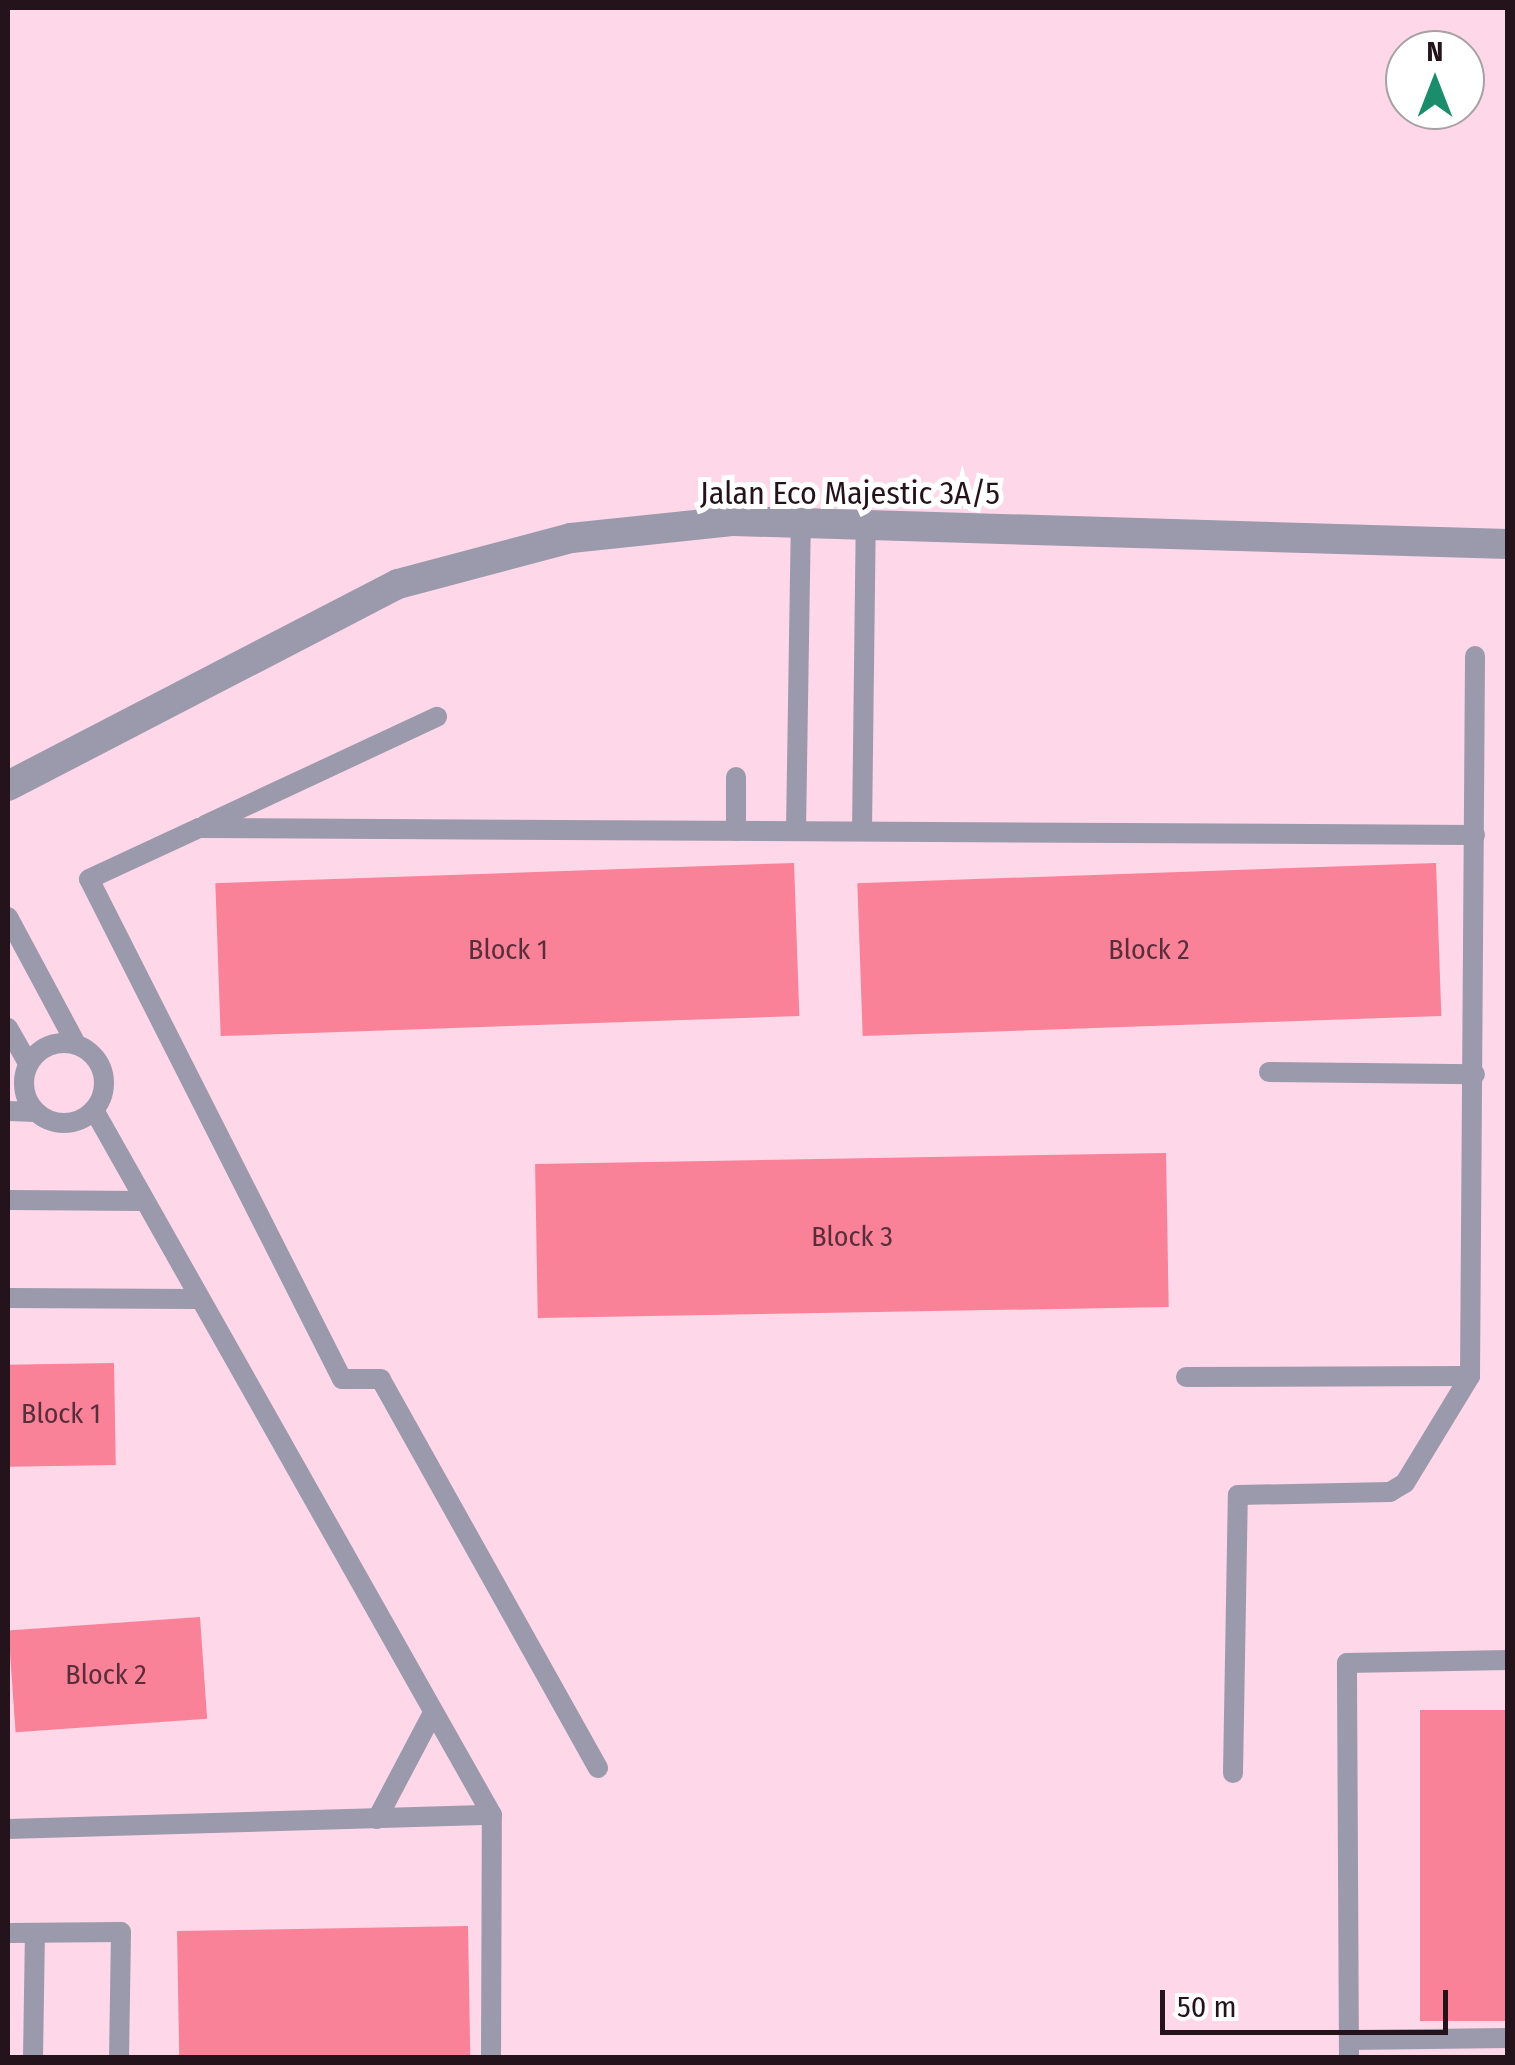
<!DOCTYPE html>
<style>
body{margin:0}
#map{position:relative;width:1515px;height:2065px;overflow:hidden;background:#fed7e9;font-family:"Fira Sans Condensed",sans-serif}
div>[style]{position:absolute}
.building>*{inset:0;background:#f98198;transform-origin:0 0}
.lane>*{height:20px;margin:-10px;padding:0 10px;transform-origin:10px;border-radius:10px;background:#9b99ac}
.lane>.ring{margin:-10px;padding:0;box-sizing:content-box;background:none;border:20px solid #9b99ac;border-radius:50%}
.street>*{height:30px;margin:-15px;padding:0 15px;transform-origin:15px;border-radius:15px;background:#9b99ac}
span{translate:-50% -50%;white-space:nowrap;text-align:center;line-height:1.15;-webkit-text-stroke:10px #fff;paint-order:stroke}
.number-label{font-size:28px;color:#592e3a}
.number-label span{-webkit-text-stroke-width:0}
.street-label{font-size:32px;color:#24131b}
.frame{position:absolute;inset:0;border:10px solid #24131b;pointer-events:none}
.north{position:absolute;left:1385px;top:30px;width:100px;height:100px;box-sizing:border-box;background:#fff;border:2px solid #a7a1a4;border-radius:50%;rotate:0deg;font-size:28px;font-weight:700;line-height:40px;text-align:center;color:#24131b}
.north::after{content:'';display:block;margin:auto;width:35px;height:45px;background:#1b8d6d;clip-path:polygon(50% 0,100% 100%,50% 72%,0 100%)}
.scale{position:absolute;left:1160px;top:1990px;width:288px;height:45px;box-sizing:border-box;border:5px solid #24131b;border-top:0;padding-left:12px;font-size:30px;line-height:35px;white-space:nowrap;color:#24131b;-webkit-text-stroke:8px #fff;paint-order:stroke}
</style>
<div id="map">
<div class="building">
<i style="left:794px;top:863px;width:153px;height:579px;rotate:88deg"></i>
<i style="left:1436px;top:863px;width:153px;height:579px;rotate:88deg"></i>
<i style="left:1166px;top:1153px;width:154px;height:631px;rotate:89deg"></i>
<i style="left:114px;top:1363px;width:102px;height:106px;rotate:89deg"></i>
<i style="left:200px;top:1617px;width:102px;height:192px;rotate:86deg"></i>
<i style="left:1508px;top:1710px;width:311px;height:88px;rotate:90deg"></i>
<i style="left:468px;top:1926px;width:132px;height:291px;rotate:89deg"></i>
</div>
<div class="lane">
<i style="left:736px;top:777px;width:54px;rotate:90deg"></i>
<i style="left:205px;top:825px;width:256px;rotate:-25deg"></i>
<i style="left:796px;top:831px;width:308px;rotate:-89.1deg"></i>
<i style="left:862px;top:831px;width:306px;rotate:-89.3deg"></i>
<i style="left:8px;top:917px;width:144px;rotate:61.8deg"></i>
<i style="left:8px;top:1028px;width:40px;rotate:60.3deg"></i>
<i class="ring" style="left:24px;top:1043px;width:60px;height:60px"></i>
<i style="left:1269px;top:1072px;width:206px;rotate:0.6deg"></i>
<i style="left:8px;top:1111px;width:28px;rotate:2deg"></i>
<i style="left:8px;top:1200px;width:135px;rotate:0.4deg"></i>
<i style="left:8px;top:1298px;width:187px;rotate:0.3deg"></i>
<i style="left:1186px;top:1377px;width:284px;rotate:-0.2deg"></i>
<i style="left:1470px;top:1376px;width:720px;rotate:-89.6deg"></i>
<i style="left:598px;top:1768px;width:445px;rotate:-119.2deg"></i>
<i style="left:381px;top:1379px;width:39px;rotate:180deg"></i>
<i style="left:342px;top:1379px;width:560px;rotate:-116.84deg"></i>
<i style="left:89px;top:879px;width:121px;rotate:-24.9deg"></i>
<i style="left:199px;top:828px;width:1276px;rotate:0.31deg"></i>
<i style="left:1233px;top:1773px;width:278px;rotate:-89deg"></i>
<i style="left:1238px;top:1495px;width:152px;rotate:-1.1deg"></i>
<i style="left:1390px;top:1492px;width:17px;rotate:-31deg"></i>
<i style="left:1405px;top:1483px;width:125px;rotate:-58.7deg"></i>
<i style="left:377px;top:1819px;width:120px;rotate:-62.2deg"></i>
<i style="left:8px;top:1829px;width:484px;rotate:-1.7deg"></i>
<i style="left:492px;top:1815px;width:810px;rotate:-119.45deg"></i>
<i style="left:8px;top:1933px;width:113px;rotate:-0.5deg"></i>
<i style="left:121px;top:1932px;width:126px;rotate:90.9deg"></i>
<i style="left:1349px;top:2040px;width:159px;rotate:-0.7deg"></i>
<i style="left:33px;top:2058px;width:125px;rotate:-89.1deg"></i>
<i style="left:491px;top:2058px;width:243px;rotate:-89.8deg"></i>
<i style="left:1349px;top:2058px;width:395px;rotate:-90.3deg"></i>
<i style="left:1347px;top:1663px;width:161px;rotate:-1.1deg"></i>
</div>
<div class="street">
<i style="left:8px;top:786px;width:439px;rotate:-27.4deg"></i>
<i style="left:398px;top:584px;width:179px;rotate:-14.9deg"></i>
<i style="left:571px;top:538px;width:164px;rotate:-6deg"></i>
<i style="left:734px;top:521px;width:774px;rotate:1.7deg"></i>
</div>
<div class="number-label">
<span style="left:508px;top:950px">Block 1</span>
<span style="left:1149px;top:950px">Block 2</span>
<span style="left:852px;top:1237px">Block 3</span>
<span style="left:61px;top:1414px">Block 1</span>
<span style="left:106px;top:1675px">Block 2</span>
</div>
<div class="street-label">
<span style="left:850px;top:493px">Jalan Eco Majestic 3A/5</span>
</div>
<div class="frame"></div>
<div class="north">N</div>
<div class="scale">50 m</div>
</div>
